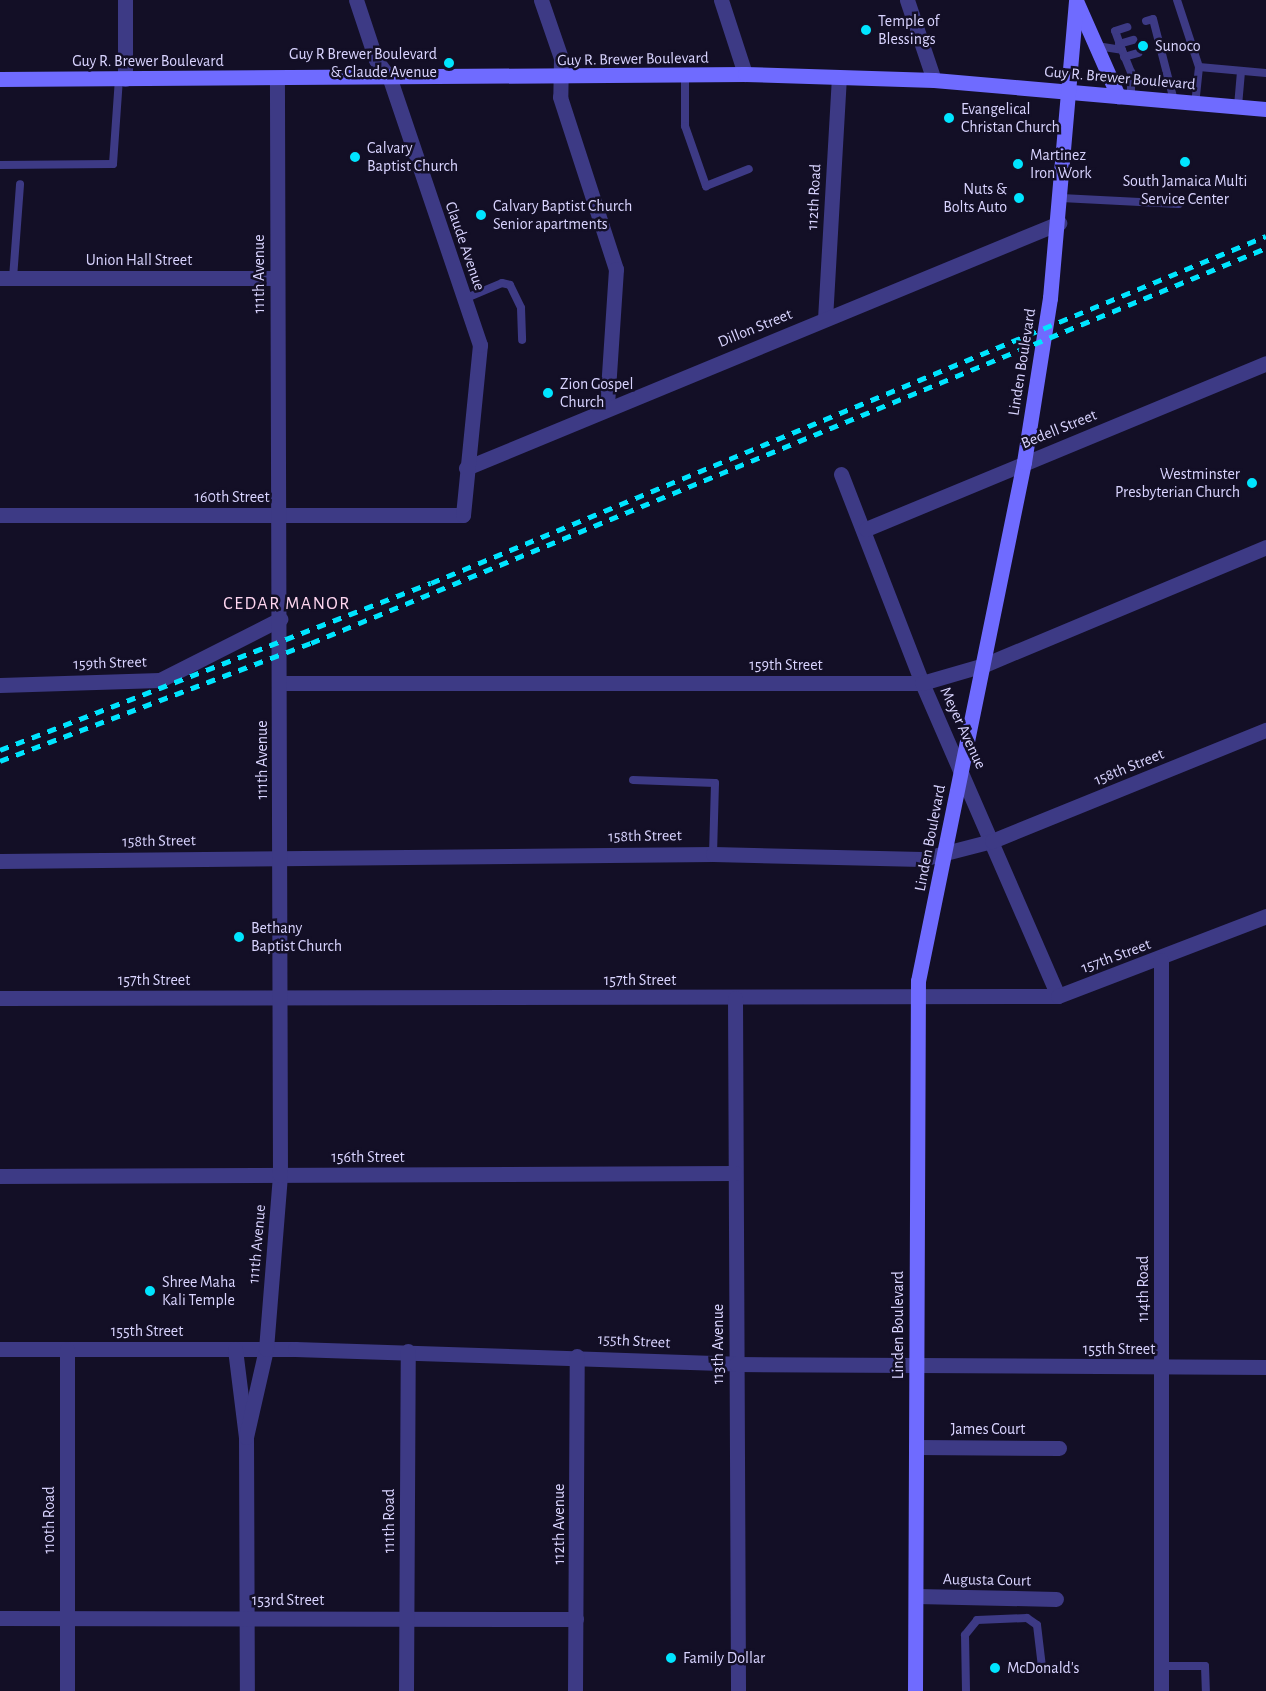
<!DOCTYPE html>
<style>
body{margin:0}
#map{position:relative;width:1266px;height:1691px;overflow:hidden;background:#130f26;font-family:"Alegreya Sans",sans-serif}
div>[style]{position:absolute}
.service>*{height:8px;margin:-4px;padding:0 4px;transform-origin:4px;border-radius:4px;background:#3d3a85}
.minor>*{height:15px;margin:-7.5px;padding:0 7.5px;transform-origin:7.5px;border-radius:7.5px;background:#3d3a85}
.secondary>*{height:15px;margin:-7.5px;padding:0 7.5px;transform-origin:7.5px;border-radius:7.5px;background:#6f6bff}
.rail>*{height:4.5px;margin-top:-2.25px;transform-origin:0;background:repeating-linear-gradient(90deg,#00e5ff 0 9px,transparent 0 17px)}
.dots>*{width:16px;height:16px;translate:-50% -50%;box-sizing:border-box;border:3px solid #130f26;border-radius:50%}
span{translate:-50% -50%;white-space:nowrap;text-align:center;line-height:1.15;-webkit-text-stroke:5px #130f26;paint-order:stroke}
.poi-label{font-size:16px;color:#d9d4ff}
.left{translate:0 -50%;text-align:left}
.right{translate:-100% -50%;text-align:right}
.street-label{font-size:16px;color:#d9d4ff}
.neighbourhood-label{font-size:18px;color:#ffd6f0;letter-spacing:1.5px}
</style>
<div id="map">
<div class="service">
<i style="left:1177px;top:0;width:71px;rotate:71.8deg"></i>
<i style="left:1199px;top:67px;width:36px;rotate:96deg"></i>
<i style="left:1146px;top:21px;width:7px;rotate:-16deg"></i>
<i style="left:1153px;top:19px;width:85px;rotate:75.6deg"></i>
<i style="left:1119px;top:44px;width:15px;rotate:-16deg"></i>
<i style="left:1097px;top:46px;width:25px;rotate:9deg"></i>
<i style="left:1122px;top:50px;width:24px;rotate:68deg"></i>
<i style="left:1131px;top:72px;width:25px;rotate:90deg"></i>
<i style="left:1122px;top:50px;width:20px;rotate:-110deg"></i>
<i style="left:1115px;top:31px;width:13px;rotate:-18deg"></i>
<i style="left:1124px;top:57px;width:15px;rotate:-16deg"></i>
<i style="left:1199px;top:67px;width:67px;rotate:5.1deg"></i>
<i style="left:685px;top:76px;width:50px;rotate:90deg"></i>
<i style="left:685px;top:126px;width:64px;rotate:70.7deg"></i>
<i style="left:706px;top:186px;width:46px;rotate:-21.6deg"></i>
<i style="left:1238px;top:106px;width:35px;rotate:-85deg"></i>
<i style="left:0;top:165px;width:113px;rotate:-0.5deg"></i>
<i style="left:113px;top:164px;width:85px;rotate:-86deg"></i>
<i style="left:1061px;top:198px;width:118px;rotate:2.9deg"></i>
<i style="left:13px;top:278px;width:94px;rotate:-85.7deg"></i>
<i style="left:464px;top:299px;width:41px;rotate:-22.8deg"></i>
<i style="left:502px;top:283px;width:8px;rotate:14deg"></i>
<i style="left:510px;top:285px;width:25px;rotate:64deg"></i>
<i style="left:521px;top:308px;width:32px;rotate:88deg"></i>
<i style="left:633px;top:780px;width:82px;rotate:2.1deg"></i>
<i style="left:715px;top:783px;width:71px;rotate:91.6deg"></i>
<i style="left:1161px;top:1666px;width:44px"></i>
<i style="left:1205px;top:1666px;width:25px;rotate:88deg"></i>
<i style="left:966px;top:1691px;width:56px;rotate:-91deg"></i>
<i style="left:965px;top:1635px;width:19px;rotate:-51deg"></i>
<i style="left:977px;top:1620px;width:50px;rotate:-2.3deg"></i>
<i style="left:1027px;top:1618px;width:12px;rotate:35deg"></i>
<i style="left:1037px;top:1625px;width:42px;rotate:83.2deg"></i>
</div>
<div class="minor">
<i style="left:541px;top:0;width:61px;rotate:71deg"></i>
<i style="left:561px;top:58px;width:39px;rotate:91deg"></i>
<i style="left:560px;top:97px;width:181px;rotate:72deg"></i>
<i style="left:616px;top:269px;width:137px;rotate:93.8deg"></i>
<i style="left:721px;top:0;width:78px;rotate:72deg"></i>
<i style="left:907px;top:0;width:84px;rotate:71.4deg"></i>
<i style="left:125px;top:79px;width:79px;rotate:-90deg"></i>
<i style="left:0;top:278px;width:277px"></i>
<i style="left:825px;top:319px;width:241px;rotate:-86.7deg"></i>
<i style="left:466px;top:468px;width:642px;rotate:-22.45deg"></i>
<i style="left:841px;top:474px;width:224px;rotate:68.8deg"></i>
<i style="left:922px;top:683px;width:341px;rotate:66.5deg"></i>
<i style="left:0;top:515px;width:463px"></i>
<i style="left:463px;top:515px;width:171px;rotate:-84.3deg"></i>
<i style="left:480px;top:345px;width:281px;rotate:-108.7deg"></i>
<i style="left:390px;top:79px;width:24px;rotate:-126deg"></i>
<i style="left:376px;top:60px;width:63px;rotate:-108.4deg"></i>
<i style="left:866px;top:529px;width:433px;rotate:-22.5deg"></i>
<i style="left:280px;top:683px;width:642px"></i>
<i style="left:922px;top:683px;width:65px;rotate:-16.2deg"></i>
<i style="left:984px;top:665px;width:306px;rotate:-22.7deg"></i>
<i style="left:0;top:685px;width:160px;rotate:-1.8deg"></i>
<i style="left:160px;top:680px;width:135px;rotate:-26.9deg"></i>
<i style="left:0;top:861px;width:713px;rotate:-0.56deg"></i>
<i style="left:713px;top:854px;width:209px;rotate:1.4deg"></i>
<i style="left:922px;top:859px;width:72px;rotate:-14.4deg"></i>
<i style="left:992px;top:841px;width:296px;rotate:-22.1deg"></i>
<i style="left:0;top:998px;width:1058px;rotate:-0.11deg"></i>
<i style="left:1058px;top:996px;width:223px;rotate:-21deg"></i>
<i style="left:735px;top:998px;width:693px;rotate:89.75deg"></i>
<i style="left:0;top:1176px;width:735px;rotate:-0.23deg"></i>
<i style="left:0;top:1349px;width:295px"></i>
<i style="left:295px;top:1349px;width:441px;rotate:1.9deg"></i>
<i style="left:736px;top:1364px;width:530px;rotate:0.32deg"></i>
<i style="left:235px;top:1349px;width:89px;rotate:82.9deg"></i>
<i style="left:246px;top:1437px;width:254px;rotate:89.8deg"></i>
<i style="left:246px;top:1437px;width:90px;rotate:-77.2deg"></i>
<i style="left:266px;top:1349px;width:175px;rotate:-85.4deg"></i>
<i style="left:280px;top:1175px;width:1095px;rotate:-90.16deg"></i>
<i style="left:916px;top:1447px;width:143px;rotate:0.4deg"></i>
<i style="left:916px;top:1596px;width:140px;rotate:1.2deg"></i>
<i style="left:0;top:1618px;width:576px;rotate:0.1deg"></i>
<i style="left:67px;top:1691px;width:342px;rotate:-90deg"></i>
<i style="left:406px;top:1691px;width:340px;rotate:-89.7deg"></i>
<i style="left:575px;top:1691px;width:335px;rotate:-89.7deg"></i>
<i style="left:1161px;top:1691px;width:731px;rotate:-90deg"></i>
</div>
<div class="secondary">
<i style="left:1077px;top:3px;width:102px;rotate:66.2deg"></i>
<i style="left:0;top:79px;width:745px;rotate:-0.38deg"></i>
<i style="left:745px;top:74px;width:189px;rotate:1.8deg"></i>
<i style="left:934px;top:80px;width:333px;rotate:5deg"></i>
<i style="left:915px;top:1691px;width:710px;rotate:-89.76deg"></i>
<i style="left:918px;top:981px;width:530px;rotate:-78.46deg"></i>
<i style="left:1024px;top:462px;width:166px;rotate:-81deg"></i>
<i style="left:1050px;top:298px;width:299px;rotate:-85deg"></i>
</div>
<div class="rail">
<i style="left:0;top:750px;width:462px;rotate:-21.2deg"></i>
<i style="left:431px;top:583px;width:904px;rotate:-22.57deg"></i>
<i style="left:0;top:761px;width:333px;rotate:-20.8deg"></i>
<i style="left:311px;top:643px;width:1033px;rotate:-22.47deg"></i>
</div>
<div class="dots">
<i style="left:866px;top:30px;background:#00e5ff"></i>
<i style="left:1143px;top:46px;background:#00e5ff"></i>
<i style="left:449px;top:63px;background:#00e5ff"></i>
<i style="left:949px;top:118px;background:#00e5ff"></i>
<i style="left:355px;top:157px;background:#00e5ff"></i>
<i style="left:1185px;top:162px;background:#00e5ff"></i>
<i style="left:1018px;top:164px;background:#00e5ff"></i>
<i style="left:1019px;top:198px;background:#00e5ff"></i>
<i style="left:481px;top:215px;background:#00e5ff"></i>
<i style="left:548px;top:393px;background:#00e5ff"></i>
<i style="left:1252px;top:483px;background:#00e5ff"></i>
<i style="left:239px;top:937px;background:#00e5ff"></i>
<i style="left:150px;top:1291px;background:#00e5ff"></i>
<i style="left:671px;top:1658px;background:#00e5ff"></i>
<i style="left:995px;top:1668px;background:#00e5ff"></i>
</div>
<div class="poi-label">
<span class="left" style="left:878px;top:30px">Temple of<br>Blessings</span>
<span class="left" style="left:1155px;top:46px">Sunoco</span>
<span class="right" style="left:437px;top:63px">Guy R Brewer Boulevard<br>&amp; Claude Avenue</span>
<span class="left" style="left:961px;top:118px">Evangelical<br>Christan Church</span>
<span class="left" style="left:367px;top:157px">Calvary<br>Baptist Church</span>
<span class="left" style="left:1030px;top:164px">Martinez<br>Iron Work</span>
<span style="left:1185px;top:190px">South Jamaica Multi<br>Service Center</span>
<span class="right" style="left:1007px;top:198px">Nuts &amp;<br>Bolts Auto</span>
<span class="left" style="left:493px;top:215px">Calvary Baptist Church<br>Senior apartments</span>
<span class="left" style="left:560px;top:393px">Zion Gospel<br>Church</span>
<span class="right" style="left:1240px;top:483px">Westminster<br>Presbyterian Church</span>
<span class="left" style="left:251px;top:937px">Bethany<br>Baptist Church</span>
<span class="left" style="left:162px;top:1291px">Shree Maha<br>Kali Temple</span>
<span class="left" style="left:683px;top:1658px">Family Dollar</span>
<span class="left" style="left:1007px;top:1668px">McDonald's</span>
</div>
<div class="street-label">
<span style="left:633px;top:59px;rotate:-1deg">Guy R. Brewer Boulevard</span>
<span style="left:148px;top:61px">Guy R. Brewer Boulevard</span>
<span style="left:1120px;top:78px;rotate:5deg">Guy R. Brewer Boulevard</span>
<span style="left:814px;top:197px;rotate:-87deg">112th Road</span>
<span style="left:465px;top:246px;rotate:71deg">Claude Avenue</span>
<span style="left:139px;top:260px">Union Hall Street</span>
<span style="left:259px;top:274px;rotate:-90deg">111th Avenue</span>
<span style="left:755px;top:328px;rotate:-22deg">Dillon Street</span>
<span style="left:1022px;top:362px;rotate:-81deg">Linden Boulevard</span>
<span style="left:1059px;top:429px;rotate:-22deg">Bedell Street</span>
<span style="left:232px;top:497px">160th Street</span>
<span style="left:110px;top:663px;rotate:-2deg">159th Street</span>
<span style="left:786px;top:665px">159th Street</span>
<span style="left:963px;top:728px;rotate:65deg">Meyer Avenue</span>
<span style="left:262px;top:760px;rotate:-90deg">111th Avenue</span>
<span style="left:1129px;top:767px;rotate:-22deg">158th Street</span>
<span style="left:645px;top:836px;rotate:-1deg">158th Street</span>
<span style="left:930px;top:838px;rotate:-79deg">Linden Boulevard</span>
<span style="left:159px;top:841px;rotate:-1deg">158th Street</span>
<span style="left:1116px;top:956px;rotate:-20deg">157th Street</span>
<span style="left:154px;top:980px">157th Street</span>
<span style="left:640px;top:980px">157th Street</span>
<span style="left:368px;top:1157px">156th Street</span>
<span style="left:257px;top:1244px;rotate:-85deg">111th Avenue</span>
<span style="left:1143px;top:1289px;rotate:-90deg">114th Road</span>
<span style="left:898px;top:1325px;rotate:-90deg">Linden Boulevard</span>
<span style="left:147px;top:1331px">155th Street</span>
<span style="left:634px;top:1341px;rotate:3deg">155th Street</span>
<span style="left:718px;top:1344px;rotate:-90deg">113th Avenue</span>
<span style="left:1119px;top:1349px">155th Street</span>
<span style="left:988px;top:1429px">James Court</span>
<span style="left:49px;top:1520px;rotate:-90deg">110th Road</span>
<span style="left:389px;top:1521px;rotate:-90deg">111th Road</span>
<span style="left:559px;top:1524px;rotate:-90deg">112th Avenue</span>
<span style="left:987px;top:1580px;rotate:1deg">Augusta Court</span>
<span style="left:288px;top:1600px">153rd Street</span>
</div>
<div class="neighbourhood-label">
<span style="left:287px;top:604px">CEDAR MANOR</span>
</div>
</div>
